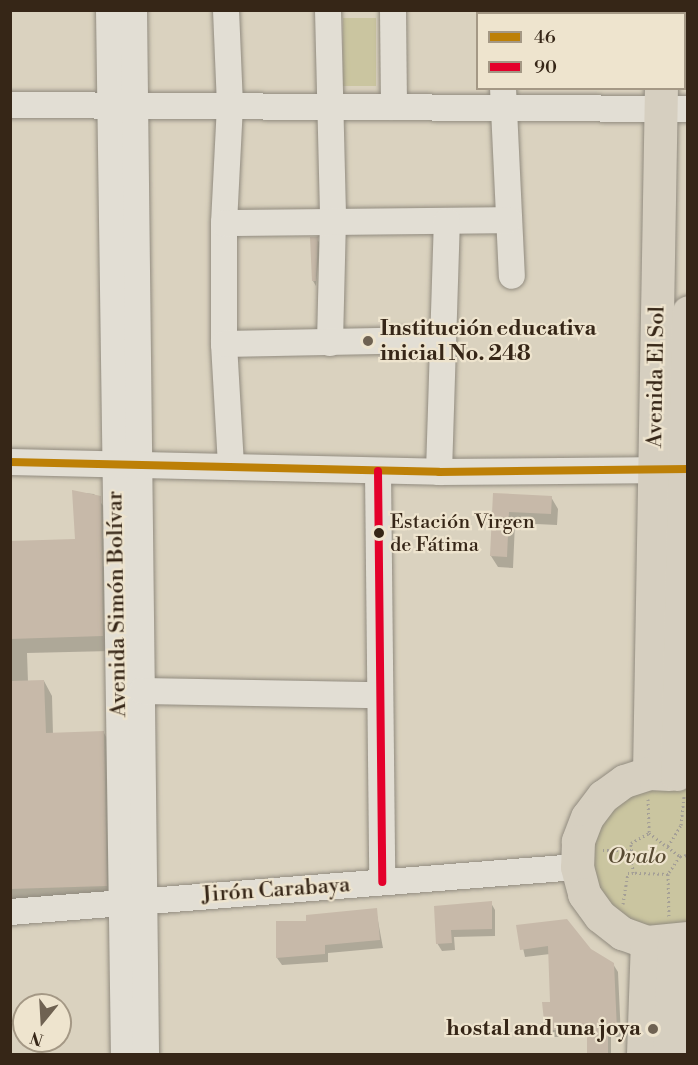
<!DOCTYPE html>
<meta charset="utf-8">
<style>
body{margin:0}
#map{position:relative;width:698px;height:1065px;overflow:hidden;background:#dad2bf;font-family:"Libre Bodoni",serif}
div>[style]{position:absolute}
.green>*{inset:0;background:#cac5a0;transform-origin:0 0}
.shadow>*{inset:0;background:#0003}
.building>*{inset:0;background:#c7b9a9}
.path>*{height:3px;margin-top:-1.5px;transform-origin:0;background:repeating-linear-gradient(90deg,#a49f96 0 1.5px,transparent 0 4.5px)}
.roads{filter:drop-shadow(0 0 2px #918b7f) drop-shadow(0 0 2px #918b7f)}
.minor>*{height:26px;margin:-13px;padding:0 13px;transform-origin:13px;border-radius:13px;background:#e2ded4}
.major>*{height:33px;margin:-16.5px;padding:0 16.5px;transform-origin:16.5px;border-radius:16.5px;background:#d6cfc0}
.bus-1>*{height:8px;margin:-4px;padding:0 4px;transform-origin:4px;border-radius:4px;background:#bd8007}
.bus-2>*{height:8px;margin:-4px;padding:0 4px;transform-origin:4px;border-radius:4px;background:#e4002b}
.dots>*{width:16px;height:16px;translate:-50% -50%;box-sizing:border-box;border:3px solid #eee4ce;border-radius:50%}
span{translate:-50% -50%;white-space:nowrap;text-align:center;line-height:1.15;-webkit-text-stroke:4.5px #eee4ce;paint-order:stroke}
.bus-label{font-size:20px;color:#362617}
.left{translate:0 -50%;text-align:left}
.poi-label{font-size:22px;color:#362617;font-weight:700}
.right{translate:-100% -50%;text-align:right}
.street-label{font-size:22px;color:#362617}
.park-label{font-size:22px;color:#584b33;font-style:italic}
.frame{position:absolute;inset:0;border:12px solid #362617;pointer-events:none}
.legend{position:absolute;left:476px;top:12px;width:210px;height:78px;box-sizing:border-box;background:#eee4ce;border:2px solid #a49885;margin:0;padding:8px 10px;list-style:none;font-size:18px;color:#362617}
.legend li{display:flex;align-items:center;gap:12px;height:30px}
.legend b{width:30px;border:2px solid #a49885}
.north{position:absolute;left:12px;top:993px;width:60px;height:60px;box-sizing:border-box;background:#eee4ce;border:2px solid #a49885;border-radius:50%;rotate:198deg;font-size:16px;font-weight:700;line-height:24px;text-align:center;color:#362617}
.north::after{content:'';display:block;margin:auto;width:21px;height:27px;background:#6f6252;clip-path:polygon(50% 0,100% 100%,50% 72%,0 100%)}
</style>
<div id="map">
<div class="green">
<i style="left:343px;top:18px;width:33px;height:68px"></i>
<i style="clip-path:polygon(672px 782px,687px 788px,687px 928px,664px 935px,620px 922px,588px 878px,586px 849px,611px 801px)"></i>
</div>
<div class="shadow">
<i style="clip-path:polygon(317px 239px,320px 244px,316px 286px,313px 281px)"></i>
<i style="clip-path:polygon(74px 492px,94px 494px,109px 513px,111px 651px,27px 653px,28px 682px,44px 681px,52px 696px,53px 735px,104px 733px,112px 748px,114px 901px,10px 905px,10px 542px,77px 541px)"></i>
<i style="clip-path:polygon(494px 495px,551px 497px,558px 509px,557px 525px,515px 523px,513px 568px,498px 567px,491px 556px)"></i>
<i style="clip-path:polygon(491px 903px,495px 910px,495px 936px,454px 937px,455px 950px,442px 951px,437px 943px,435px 907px)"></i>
<i style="clip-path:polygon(376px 910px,383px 948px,328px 953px,328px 962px,282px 965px,277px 958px,308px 923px)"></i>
<i style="clip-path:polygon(518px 926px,590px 951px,613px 964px,618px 972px,621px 1037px,611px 1037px,611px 1054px,589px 1054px,589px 1037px,551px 1037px,546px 1030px,552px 1003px,550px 954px,525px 957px)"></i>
</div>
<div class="building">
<i style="clip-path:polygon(310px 237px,318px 237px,316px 281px,312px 281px)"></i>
<i style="clip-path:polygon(72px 490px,101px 496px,103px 636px,10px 639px,10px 541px,75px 539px)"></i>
<i style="clip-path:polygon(493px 493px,552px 496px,551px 514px,509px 512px,507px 557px,490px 556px)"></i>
<i style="clip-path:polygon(44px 680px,46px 733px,104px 731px,107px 886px,10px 889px,10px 681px)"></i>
<i style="clip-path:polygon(492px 901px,492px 929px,451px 930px,452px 943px,436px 944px,434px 906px)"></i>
<i style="clip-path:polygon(377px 908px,380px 940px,325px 945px,325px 954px,276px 958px,276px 921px,306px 921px,306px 915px)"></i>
<i style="clip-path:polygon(567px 919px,591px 949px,614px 963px,617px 1030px,608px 1030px,608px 1054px,587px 1054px,587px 1030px,545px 1030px,542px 1002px,550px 1002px,548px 946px,520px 950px,516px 925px)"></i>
</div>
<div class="path">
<i style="left:648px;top:799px;width:34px;rotate:88deg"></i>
<i style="left:668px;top:846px;width:25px;rotate:-58deg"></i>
<i style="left:681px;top:825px;width:29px;rotate:-84deg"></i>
<i style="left:603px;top:850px;width:28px"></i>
<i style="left:680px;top:856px;width:22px;rotate:124deg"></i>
<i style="left:668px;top:874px;width:35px;rotate:-178deg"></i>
<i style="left:633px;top:873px;width:30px;rotate:-94deg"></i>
<i style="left:631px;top:843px;width:21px;rotate:-29deg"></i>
<i style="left:649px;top:833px;width:39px;rotate:37deg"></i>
<i style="left:680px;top:856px;width:8px;rotate:-7deg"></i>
<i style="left:668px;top:874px;width:43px;rotate:88.7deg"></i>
<i style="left:623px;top:904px;width:31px;rotate:-81deg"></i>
<i style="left:628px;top:873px;width:5px"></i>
</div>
<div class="roads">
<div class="minor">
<i style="left:109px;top:10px;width:1044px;rotate:89.18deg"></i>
<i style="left:134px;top:10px;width:1044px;rotate:89.34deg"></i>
<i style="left:226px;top:10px;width:95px;rotate:87.6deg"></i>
<i style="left:230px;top:105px;width:118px;rotate:92.9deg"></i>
<i style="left:224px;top:223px;width:121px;rotate:90deg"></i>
<i style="left:224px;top:344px;width:123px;rotate:86.7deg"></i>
<i style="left:328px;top:10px;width:209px;rotate:88.6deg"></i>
<i style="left:333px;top:219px;width:124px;rotate:91.4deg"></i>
<i style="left:393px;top:10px;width:97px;rotate:89.4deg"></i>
<i style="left:497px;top:10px;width:4px;rotate:90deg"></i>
<i style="left:503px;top:88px;width:188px;rotate:87.3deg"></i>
<i style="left:10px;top:105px;width:678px;rotate:0.34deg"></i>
<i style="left:224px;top:223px;width:285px;rotate:-0.6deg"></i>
<i style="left:224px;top:344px;width:218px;rotate:-1.1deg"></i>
<i style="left:10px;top:462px;width:429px;rotate:1.3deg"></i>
<i style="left:439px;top:472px;width:233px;rotate:-0.5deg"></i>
<i style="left:378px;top:471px;width:411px;rotate:89.4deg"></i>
<i style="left:439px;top:472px;width:251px;rotate:-88.2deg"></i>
<i style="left:142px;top:691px;width:238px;rotate:1deg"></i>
<i style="left:10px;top:912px;width:569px;rotate:-4.54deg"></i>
</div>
<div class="major">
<i style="left:663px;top:14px;width:4px;rotate:-90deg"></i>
<i style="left:649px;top:773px;width:685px;rotate:-89deg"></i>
<i style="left:669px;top:774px;width:20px;rotate:-177deg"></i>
<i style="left:649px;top:773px;width:26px;rotate:162deg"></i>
<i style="left:624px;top:781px;width:26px;rotate:144deg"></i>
<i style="left:603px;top:796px;width:26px;rotate:127deg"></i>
<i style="left:587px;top:817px;width:26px;rotate:111deg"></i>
<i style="left:578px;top:841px;width:26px;rotate:92deg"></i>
<i style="left:577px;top:867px;width:28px;rotate:75deg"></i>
<i style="left:584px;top:894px;width:27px;rotate:54deg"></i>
<i style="left:600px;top:916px;width:28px;rotate:38deg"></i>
<i style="left:622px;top:933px;width:27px;rotate:20deg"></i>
<i style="left:647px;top:942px;width:41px;rotate:-5.6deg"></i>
<i style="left:677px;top:774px;width:462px;rotate:-88.6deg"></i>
<i style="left:643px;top:1054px;width:112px;rotate:-88deg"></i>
<i style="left:669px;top:1054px;width:112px;rotate:-87.4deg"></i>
</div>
</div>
<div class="bus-1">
<i style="left:10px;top:462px;width:429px;rotate:1.3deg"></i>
<i style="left:439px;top:472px;width:249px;rotate:-0.7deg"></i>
</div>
<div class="bus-2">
<i style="left:378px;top:471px;width:411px;rotate:89.4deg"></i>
</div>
<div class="dots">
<i style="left:368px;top:341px;background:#6f6252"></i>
<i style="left:379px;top:533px;background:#362617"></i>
<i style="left:653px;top:1029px;background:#6f6252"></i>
</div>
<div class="bus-label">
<span class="left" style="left:390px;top:534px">Estación Virgen<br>de Fátima</span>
</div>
<div class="poi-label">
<span class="left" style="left:380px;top:341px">Institución educativa<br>inicial No. 248</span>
<span class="right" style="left:641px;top:1029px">hostal and una joya</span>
</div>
<div class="street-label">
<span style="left:656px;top:377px;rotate:-89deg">Avenida El Sol</span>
<span style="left:117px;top:604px;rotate:-91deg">Avenida Simón Bolívar</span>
<span style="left:276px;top:890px;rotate:-4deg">Jirón Carabaya</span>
</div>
<div class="park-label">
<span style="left:637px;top:857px">Ovalo</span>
</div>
<div class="frame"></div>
<ul class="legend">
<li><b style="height:8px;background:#bd8007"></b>46</li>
<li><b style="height:8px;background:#e4002b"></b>90</li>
</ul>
<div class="north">N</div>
</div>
